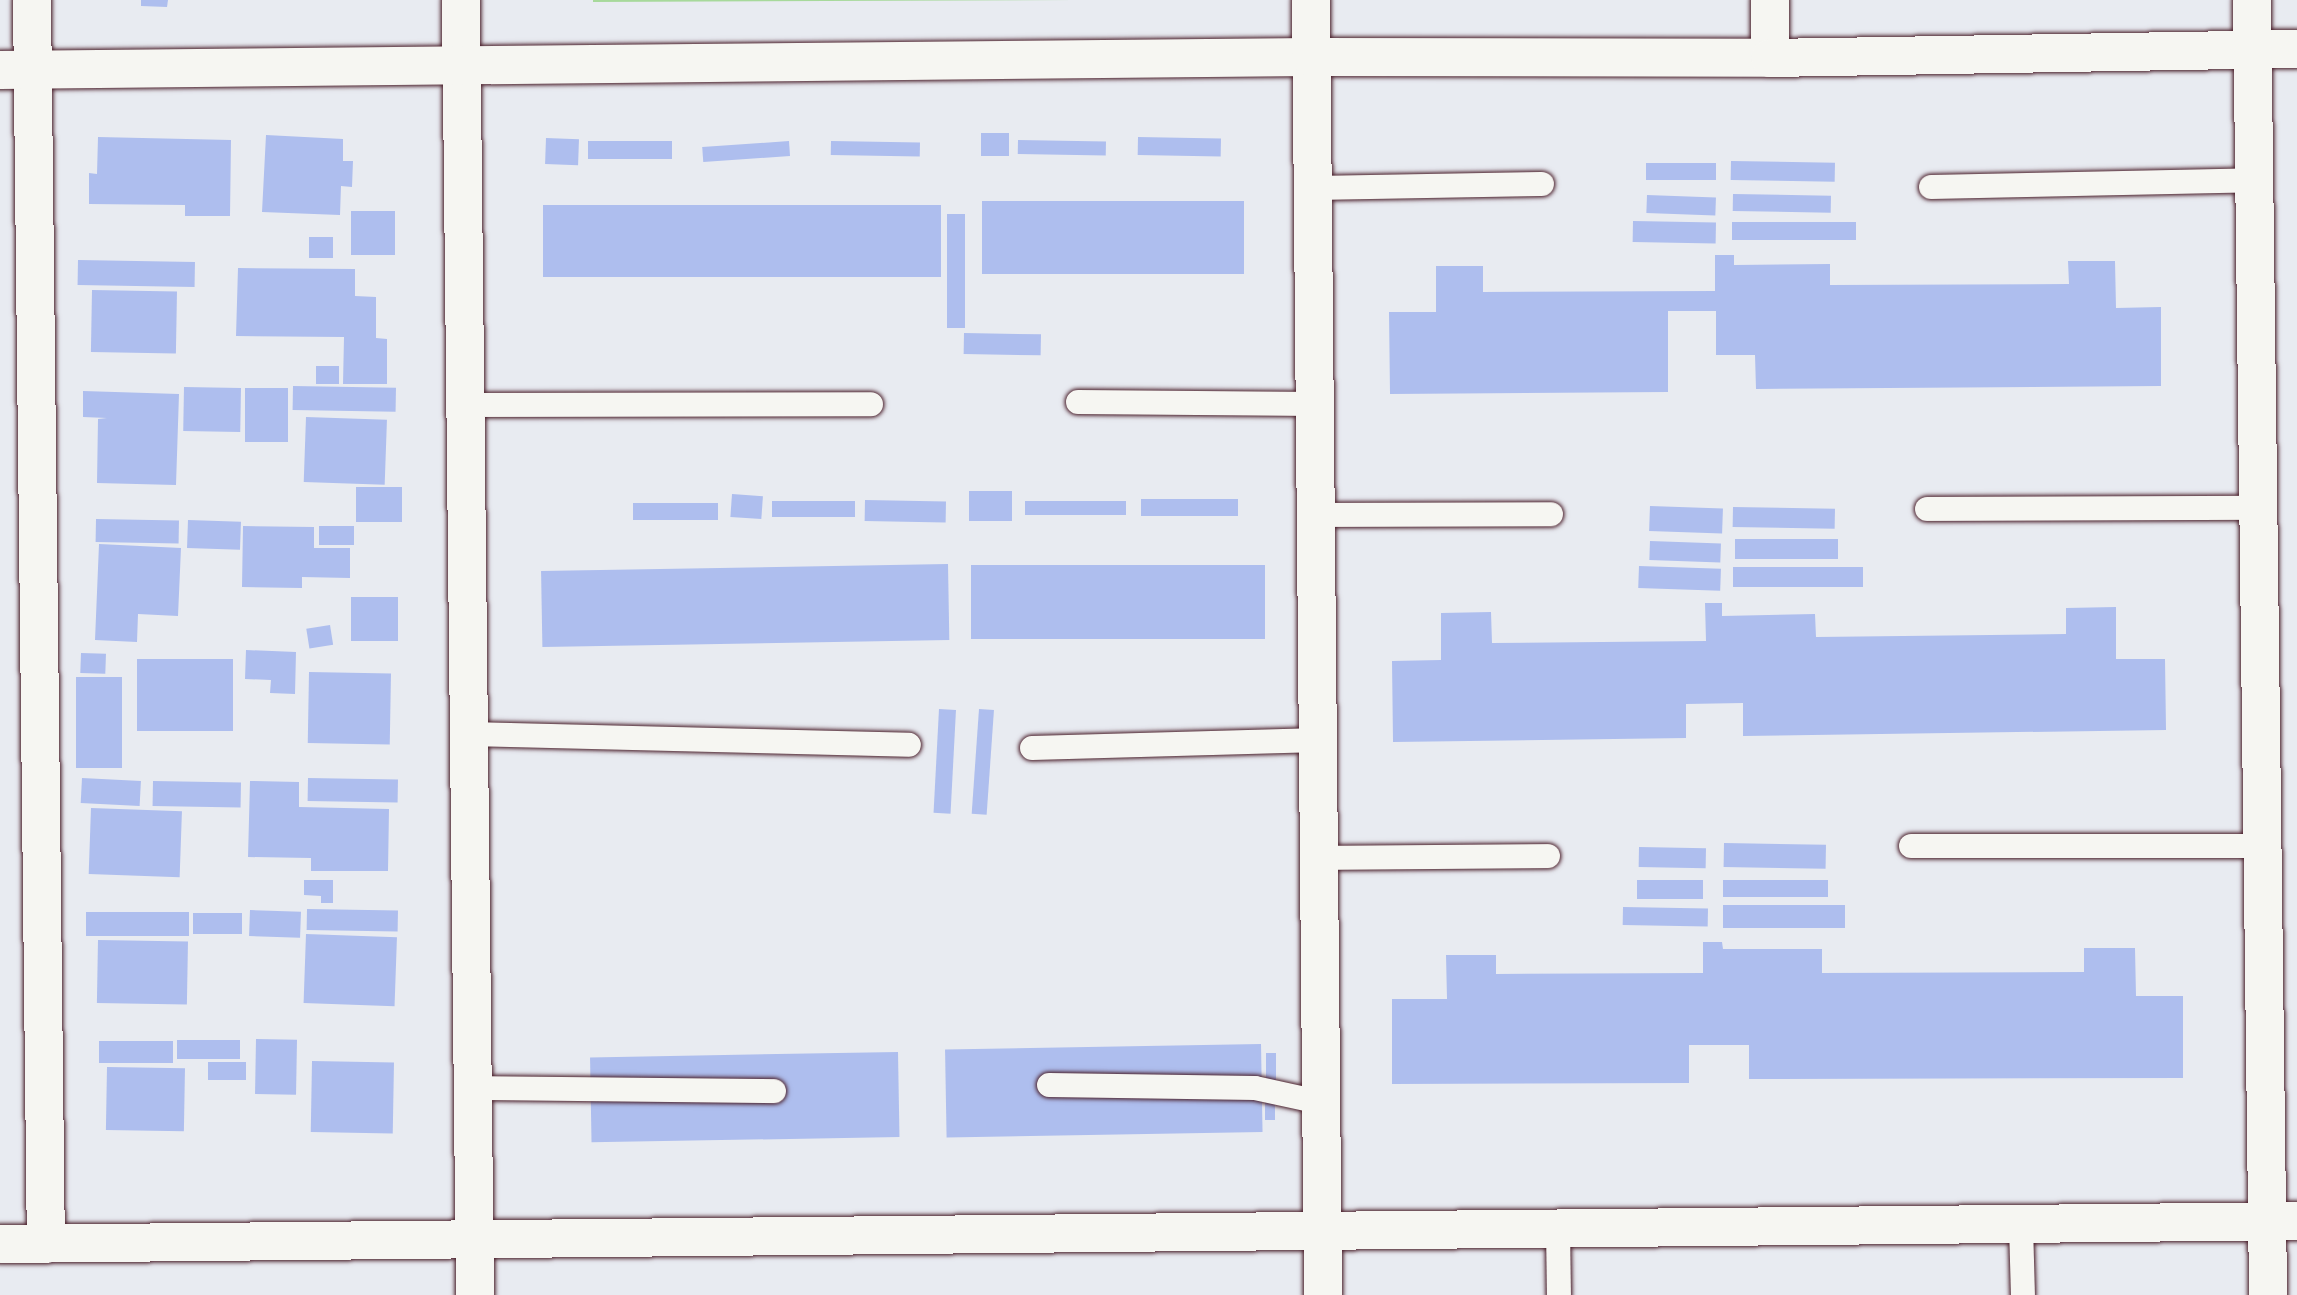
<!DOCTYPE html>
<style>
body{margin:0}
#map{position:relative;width:2297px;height:1295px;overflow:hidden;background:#e8ebf1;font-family:"Architects Daughter",sans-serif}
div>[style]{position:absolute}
.green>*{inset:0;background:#a7d99b}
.building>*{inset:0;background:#aebeee;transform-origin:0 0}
.roads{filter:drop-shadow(0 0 2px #4a1f2b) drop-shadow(0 0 2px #4a1f2b)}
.service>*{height:24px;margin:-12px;padding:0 12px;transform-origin:12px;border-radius:12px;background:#f6f6f2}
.minor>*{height:38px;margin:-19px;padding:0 19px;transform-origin:19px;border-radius:19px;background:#f6f6f2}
span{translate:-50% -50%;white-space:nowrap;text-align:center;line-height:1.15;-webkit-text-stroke:7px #f6f6f2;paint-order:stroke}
</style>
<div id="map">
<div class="green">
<i style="clip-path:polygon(593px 0,1074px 0,593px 2px)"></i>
</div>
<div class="building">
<i style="clip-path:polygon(141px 0,168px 0,167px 7px,141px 6px)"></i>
<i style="left:981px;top:133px;width:28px;height:23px"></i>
<i style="clip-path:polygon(266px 135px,343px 139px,343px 161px,353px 161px,352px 187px,341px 186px,340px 215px,262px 212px)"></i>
<i style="clip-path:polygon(98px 137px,231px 140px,230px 216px,185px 216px,185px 205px,89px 204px,89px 173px,97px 174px)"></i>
<i style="left:1138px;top:137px;width:83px;height:18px;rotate:1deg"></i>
<i style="left:546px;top:138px;width:33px;height:26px;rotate:2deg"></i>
<i style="left:1018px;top:140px;width:88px;height:14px;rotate:1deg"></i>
<i style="left:588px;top:141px;width:84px;height:18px"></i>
<i style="left:789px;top:141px;width:15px;height:87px;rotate:86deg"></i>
<i style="left:831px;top:141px;width:89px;height:14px;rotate:1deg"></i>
<i style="left:1731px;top:161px;width:104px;height:19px;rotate:1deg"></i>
<i style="left:1646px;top:163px;width:70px;height:17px"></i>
<i style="left:1733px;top:194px;width:98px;height:17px;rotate:1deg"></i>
<i style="left:1647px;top:195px;width:69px;height:18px;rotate:2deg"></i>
<i style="left:1244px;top:201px;width:73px;height:262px;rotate:90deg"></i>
<i style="left:543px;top:205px;width:398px;height:72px"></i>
<i style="left:351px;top:211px;width:44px;height:44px"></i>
<i style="left:947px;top:214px;width:18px;height:114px"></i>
<i style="left:1633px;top:221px;width:83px;height:21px;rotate:1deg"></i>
<i style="left:1732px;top:222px;width:124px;height:18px"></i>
<i style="left:309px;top:237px;width:24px;height:21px"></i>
<i style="clip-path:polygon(1715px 255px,1734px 255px,1734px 265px,1830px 264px,1830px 285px,2069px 284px,2068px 261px,2115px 261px,2116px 308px,2161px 307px,2161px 386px,1756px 389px,1755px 355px,1716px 355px,1716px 311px,1668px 311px,1668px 392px,1390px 394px,1389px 312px,1436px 312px,1436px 266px,1483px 266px,1483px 292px,1715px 291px)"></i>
<i style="left:78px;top:260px;width:117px;height:25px;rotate:1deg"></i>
<i style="clip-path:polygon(238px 268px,355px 269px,355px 296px,376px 297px,376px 338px,387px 339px,387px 384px,343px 384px,344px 337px,236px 336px)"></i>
<i style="left:92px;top:290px;width:85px;height:62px;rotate:1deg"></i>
<i style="left:964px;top:333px;width:77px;height:21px;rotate:1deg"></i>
<i style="left:316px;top:366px;width:23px;height:18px"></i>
<i style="left:293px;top:386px;width:103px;height:24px;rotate:1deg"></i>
<i style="left:184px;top:387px;width:57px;height:44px;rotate:1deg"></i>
<i style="left:245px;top:388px;width:43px;height:54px"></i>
<i style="clip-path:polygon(83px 391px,179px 394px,176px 485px,97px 483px,98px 419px,107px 418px,83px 417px)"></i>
<i style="left:306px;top:417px;width:81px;height:65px;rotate:2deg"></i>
<i style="left:356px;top:487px;width:46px;height:35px"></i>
<i style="left:969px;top:491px;width:43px;height:30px"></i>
<i style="left:732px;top:494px;width:31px;height:23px;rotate:4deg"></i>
<i style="left:1141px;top:499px;width:97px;height:17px"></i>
<i style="left:865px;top:500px;width:81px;height:21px;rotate:1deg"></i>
<i style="left:772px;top:501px;width:83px;height:16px"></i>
<i style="left:1025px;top:501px;width:101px;height:14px"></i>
<i style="left:718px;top:503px;width:17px;height:85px;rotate:90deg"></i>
<i style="left:1650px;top:506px;width:73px;height:25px;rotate:2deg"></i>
<i style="left:1733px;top:507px;width:102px;height:20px;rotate:1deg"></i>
<i style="left:96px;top:519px;width:83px;height:23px;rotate:1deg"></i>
<i style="left:188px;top:520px;width:53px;height:28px;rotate:2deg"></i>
<i style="clip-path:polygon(243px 526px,314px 527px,314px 548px,350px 548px,350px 578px,302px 577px,302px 588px,242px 587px)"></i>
<i style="left:319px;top:526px;width:35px;height:19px"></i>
<i style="left:1735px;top:539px;width:103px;height:20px"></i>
<i style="left:1650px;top:541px;width:71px;height:19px;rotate:2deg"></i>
<i style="clip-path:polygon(99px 544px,181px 548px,178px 616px,138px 614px,137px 642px,95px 640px)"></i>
<i style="left:948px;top:564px;width:76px;height:407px;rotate:89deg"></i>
<i style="left:1265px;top:565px;width:74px;height:294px;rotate:90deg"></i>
<i style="left:1639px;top:566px;width:82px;height:22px;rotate:2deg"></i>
<i style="left:1733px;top:567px;width:130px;height:20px"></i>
<i style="left:351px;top:597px;width:47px;height:44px"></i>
<i style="clip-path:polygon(1705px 603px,1722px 603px,1722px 616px,1815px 614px,1816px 637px,2066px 634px,2066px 608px,2116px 607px,2116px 659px,2165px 659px,2166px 730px,1743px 736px,1743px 703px,1686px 704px,1686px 738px,1393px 742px,1392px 661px,1441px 660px,1441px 613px,1491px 612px,1492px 643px,1706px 641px)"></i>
<i style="left:330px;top:625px;width:20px;height:24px;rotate:81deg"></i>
<i style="clip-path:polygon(246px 650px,296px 652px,295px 694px,270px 693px,271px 680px,245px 679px)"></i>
<i style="left:81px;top:653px;width:25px;height:20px;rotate:2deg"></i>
<i style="left:137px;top:659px;width:96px;height:72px"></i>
<i style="left:309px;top:672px;width:82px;height:71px;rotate:1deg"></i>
<i style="left:76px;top:677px;width:46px;height:91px"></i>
<i style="left:939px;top:709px;width:17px;height:104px;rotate:3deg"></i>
<i style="left:979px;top:709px;width:15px;height:105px;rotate:4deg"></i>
<i style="left:82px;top:778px;width:59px;height:25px;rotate:3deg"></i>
<i style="left:308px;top:778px;width:90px;height:23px;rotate:1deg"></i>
<i style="left:153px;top:781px;width:88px;height:25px;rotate:1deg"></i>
<i style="clip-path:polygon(250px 781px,299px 782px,299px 807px,389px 809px,388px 871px,311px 871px,311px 858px,248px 857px)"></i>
<i style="left:91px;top:808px;width:91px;height:66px;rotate:2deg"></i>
<i style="left:1724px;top:843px;width:102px;height:24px;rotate:1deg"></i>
<i style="left:1639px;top:847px;width:67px;height:20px;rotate:1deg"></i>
<i style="clip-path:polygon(304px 880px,333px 880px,333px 903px,321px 903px,321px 896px,304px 895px)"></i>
<i style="left:1637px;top:880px;width:66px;height:19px"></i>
<i style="left:1723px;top:880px;width:105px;height:17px"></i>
<i style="left:1723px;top:905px;width:122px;height:23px"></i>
<i style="left:1623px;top:907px;width:85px;height:18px;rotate:1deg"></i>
<i style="left:307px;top:909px;width:91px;height:21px;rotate:1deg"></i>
<i style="left:250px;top:910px;width:51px;height:26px;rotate:2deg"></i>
<i style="left:86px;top:912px;width:103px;height:24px"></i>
<i style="left:193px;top:913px;width:49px;height:21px"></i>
<i style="left:306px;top:934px;width:91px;height:69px;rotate:2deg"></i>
<i style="left:98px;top:940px;width:90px;height:63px;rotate:1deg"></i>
<i style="clip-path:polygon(1703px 942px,1722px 942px,1723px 949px,1822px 949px,1822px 973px,2084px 972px,2084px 948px,2135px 948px,2136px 996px,2183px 996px,2183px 1078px,1749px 1079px,1749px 1045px,1689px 1045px,1689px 1083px,1392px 1084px,1392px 999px,1447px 999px,1446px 955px,1496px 955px,1496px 974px,1703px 973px)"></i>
<i style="left:256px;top:1039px;width:41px;height:55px;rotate:1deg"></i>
<i style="left:177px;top:1040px;width:63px;height:19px"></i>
<i style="left:99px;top:1041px;width:74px;height:22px"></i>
<i style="left:1261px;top:1044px;width:88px;height:316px;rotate:89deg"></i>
<i style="left:898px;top:1052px;width:85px;height:308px;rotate:89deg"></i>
<i style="left:1266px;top:1053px;width:10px;height:27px"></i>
<i style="left:312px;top:1061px;width:82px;height:71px;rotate:1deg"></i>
<i style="left:208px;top:1062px;width:38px;height:18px"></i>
<i style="left:107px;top:1067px;width:78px;height:63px;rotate:1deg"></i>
<i style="left:1265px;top:1089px;width:10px;height:31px"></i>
</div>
<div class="roads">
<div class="service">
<i style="left:1931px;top:187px;width:324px;rotate:-1.2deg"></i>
<i style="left:1312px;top:188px;width:230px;rotate:-1deg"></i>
<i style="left:1078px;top:402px;width:238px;rotate:0.5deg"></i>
<i style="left:465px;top:405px;width:406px;rotate:-0.1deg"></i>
<i style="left:1927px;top:509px;width:332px;rotate:-0.2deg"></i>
<i style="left:1317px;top:515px;width:234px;rotate:-0.2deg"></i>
<i style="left:469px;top:734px;width:440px;rotate:1.4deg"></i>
<i style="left:1032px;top:748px;width:288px;rotate:-1.6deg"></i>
<i style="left:1911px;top:846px;width:352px"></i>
<i style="left:1321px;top:858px;width:227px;rotate:-0.5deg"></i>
<i style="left:1049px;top:1085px;width:206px;rotate:0.8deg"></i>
<i style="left:1255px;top:1088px;width:71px;rotate:12.3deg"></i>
<i style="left:474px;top:1088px;width:300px;rotate:0.6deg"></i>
<i style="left:2021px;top:1225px;width:70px;rotate:88.4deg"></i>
<i style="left:1558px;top:1227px;width:68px;rotate:89.2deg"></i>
</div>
<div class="minor">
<i style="left:32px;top:0;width:1244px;rotate:89.36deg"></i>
<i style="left:461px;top:0;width:1295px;rotate:89.38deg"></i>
<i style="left:1311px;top:0;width:1295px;rotate:89.47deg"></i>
<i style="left:1770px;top:0;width:58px;rotate:90deg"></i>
<i style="left:2252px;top:0;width:1295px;rotate:89.29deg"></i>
<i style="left:0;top:70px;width:1311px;rotate:-0.57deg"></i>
<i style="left:1311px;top:57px;width:459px;rotate:0.1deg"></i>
<i style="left:1770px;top:58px;width:527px;rotate:-0.98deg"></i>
<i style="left:0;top:1244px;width:2297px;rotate:-0.57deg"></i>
</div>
</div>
</div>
